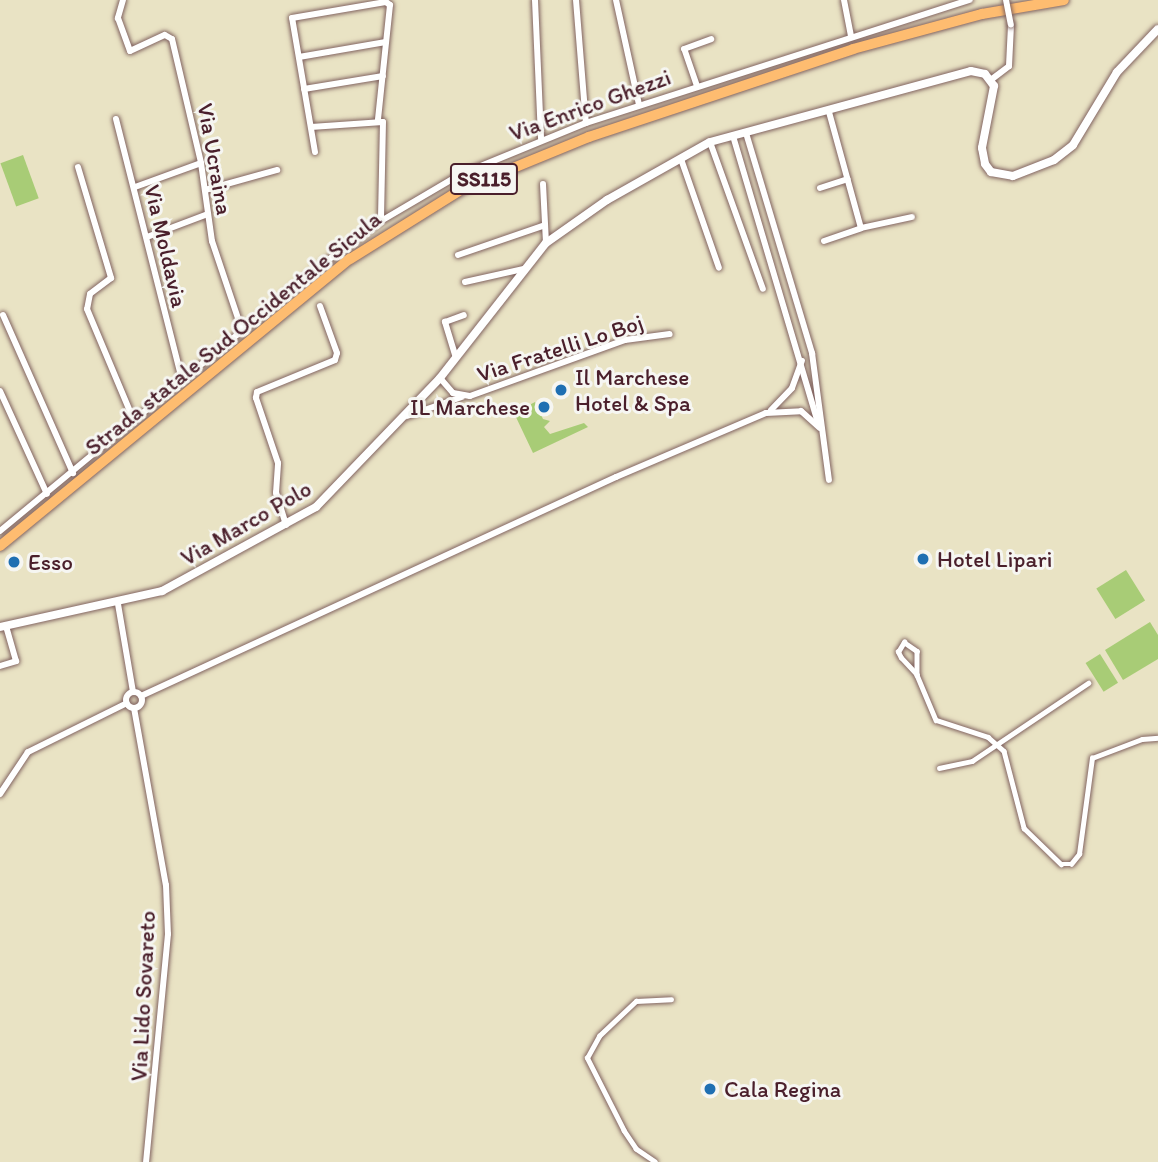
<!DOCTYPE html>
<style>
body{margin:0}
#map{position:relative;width:1158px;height:1162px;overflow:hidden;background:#e9e3c4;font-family:Itim,sans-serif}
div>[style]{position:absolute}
.green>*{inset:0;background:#a8cc76;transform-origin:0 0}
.roads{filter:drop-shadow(0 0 2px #826461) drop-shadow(0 0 2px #826461)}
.pedestrian>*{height:4.5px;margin:-2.25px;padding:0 2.25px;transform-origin:2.25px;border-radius:2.25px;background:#fff}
.minor>*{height:6px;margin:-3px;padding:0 3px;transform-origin:3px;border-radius:3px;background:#fff}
.minor>.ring{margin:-3px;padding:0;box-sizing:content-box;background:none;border:6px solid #fff;border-radius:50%}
.tertiary>*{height:8px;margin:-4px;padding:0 4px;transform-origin:4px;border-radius:4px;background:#fff}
.primary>*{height:10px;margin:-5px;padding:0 5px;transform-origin:5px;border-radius:5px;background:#febc70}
.bridges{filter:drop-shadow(0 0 2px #826461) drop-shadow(0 0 2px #826461)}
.minor-bridge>*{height:6px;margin:-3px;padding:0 3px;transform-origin:3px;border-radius:3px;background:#fff}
.dots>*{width:19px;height:19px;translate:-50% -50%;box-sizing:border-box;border:4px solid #f6f6f2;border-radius:50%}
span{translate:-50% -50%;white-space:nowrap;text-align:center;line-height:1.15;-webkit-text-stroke:6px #f6f6f2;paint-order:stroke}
.shield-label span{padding:2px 5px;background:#f6f6f2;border:2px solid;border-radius:5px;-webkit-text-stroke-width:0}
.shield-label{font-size:21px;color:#4a1f2b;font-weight:700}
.street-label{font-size:23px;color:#4a1f2b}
.poi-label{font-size:23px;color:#4a1f2b}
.left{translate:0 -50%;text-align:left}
.right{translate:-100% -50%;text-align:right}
</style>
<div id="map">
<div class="green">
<i style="left:23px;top:155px;width:46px;height:24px;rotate:70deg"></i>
<i style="clip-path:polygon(535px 402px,543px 419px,550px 421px,544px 427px,550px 434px,584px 423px,588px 427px,533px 453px,514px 413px)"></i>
<i style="left:1126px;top:570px;width:36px;height:35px;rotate:58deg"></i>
<i style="clip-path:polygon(1150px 622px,1158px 635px,1158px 659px,1123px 680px,1105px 650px)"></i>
<i style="left:1100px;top:654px;width:34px;height:17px;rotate:58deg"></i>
</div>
<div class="roads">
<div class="pedestrian">
<i style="left:917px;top:675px;width:23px;rotate:-133deg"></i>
<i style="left:901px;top:658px;width:7px;rotate:-117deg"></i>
<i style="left:898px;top:652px;width:12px;rotate:-59deg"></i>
<i style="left:904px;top:642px;width:16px;rotate:35deg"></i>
<i style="left:917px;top:651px;width:24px;rotate:90deg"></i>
<i style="left:917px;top:675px;width:49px;rotate:67.1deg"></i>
<i style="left:936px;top:720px;width:55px;rotate:18.1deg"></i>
<i style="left:988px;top:737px;width:21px;rotate:41deg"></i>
<i style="left:1004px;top:751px;width:80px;rotate:75.4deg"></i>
<i style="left:1024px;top:828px;width:52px;rotate:44.2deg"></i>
<i style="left:1061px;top:864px;width:10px"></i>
<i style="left:1071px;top:864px;width:13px;rotate:-51deg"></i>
<i style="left:1079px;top:854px;width:97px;rotate:-82.3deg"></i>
<i style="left:1092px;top:758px;width:53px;rotate:-20.8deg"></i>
<i style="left:1142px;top:739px;width:16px;rotate:-4deg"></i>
<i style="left:939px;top:768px;width:34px;rotate:-12deg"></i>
<i style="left:972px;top:761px;width:140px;rotate:-33.9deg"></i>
<i style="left:655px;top:1162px;width:23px;rotate:-146deg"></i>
<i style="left:636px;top:1149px;width:22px;rotate:-124deg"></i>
<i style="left:624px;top:1131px;width:82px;rotate:-116.9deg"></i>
<i style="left:587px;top:1058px;width:25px;rotate:-61deg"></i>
<i style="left:599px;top:1036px;width:51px;rotate:-43.4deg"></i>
<i style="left:636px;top:1001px;width:35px;rotate:-3deg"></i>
</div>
<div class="minor">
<i style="left:123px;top:0;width:19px;rotate:106deg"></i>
<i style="left:118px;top:18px;width:35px;rotate:70deg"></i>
<i style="left:130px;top:51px;width:38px;rotate:-25deg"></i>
<i style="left:165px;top:35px;width:8px;rotate:30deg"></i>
<i style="left:172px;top:39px;width:127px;rotate:76.8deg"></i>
<i style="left:201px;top:163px;width:79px;rotate:82deg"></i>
<i style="left:212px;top:241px;width:94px;rotate:71.4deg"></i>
<i style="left:535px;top:0;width:140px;rotate:87.5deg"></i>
<i style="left:576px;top:0;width:123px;rotate:85.4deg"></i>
<i style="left:616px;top:0;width:107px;rotate:77.6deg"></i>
<i style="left:844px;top:0;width:37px;rotate:79deg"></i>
<i style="left:299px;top:57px;width:88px;rotate:-9.8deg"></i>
<i style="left:992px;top:79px;width:21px;rotate:-37deg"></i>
<i style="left:1009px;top:66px;width:41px;rotate:-87.2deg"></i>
<i style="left:697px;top:86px;width:39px;rotate:-109deg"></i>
<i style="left:684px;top:49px;width:29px;rotate:-20deg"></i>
<i style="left:304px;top:89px;width:80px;rotate:-9.3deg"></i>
<i style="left:829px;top:112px;width:120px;rotate:74.6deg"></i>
<i style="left:861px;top:228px;width:52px;rotate:-12.2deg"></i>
<i style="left:116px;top:119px;width:269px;rotate:75.8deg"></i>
<i style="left:311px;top:127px;width:72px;rotate:-4deg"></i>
<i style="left:383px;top:122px;width:99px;rotate:91.2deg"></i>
<i style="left:746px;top:133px;width:230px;rotate:73.3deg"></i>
<i style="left:812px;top:353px;width:128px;rotate:82.4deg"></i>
<i style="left:733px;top:136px;width:302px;rotate:73.5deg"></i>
<i style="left:710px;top:142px;width:156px;rotate:70.2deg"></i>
<i style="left:315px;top:152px;width:136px;rotate:-99.7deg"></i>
<i style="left:292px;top:18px;width:95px;rotate:-9.7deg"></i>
<i style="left:386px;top:2px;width:5px;rotate:37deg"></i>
<i style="left:390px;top:5px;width:116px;rotate:96deg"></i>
<i style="left:681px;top:159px;width:115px;rotate:70.8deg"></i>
<i style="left:78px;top:167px;width:116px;rotate:73.4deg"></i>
<i style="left:111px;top:278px;width:26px;rotate:143deg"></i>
<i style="left:90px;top:294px;width:15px;rotate:101deg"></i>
<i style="left:87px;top:309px;width:121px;rotate:67.2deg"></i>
<i style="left:543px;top:184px;width:59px;rotate:87.1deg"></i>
<i style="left:135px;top:187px;width:70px;rotate:-20deg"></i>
<i style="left:820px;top:188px;width:29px;rotate:-18deg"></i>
<i style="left:205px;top:190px;width:75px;rotate:-15.5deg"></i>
<i style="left:147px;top:237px;width:65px;rotate:-20.7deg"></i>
<i style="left:824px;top:241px;width:39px;rotate:-19deg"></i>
<i style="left:458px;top:255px;width:92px;rotate:-19deg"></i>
<i style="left:465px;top:282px;width:59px;rotate:-12.6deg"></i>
<i style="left:3px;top:315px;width:173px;rotate:66.1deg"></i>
<i style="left:456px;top:358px;width:38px;rotate:-107deg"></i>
<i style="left:445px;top:322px;width:20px;rotate:-20deg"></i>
<i style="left:440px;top:378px;width:20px;rotate:49deg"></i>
<i style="left:453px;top:393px;width:17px;rotate:10deg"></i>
<i style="left:470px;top:396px;width:165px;rotate:-19.9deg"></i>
<i style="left:625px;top:340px;width:45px;rotate:-7.6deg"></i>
<i style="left:0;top:391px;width:113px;rotate:65.5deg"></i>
<i style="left:771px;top:410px;width:30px;rotate:-46deg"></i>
<i style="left:792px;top:388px;width:29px;rotate:-70deg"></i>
<i style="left:407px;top:416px;width:58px;rotate:-19.1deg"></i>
<i style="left:286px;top:525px;width:34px;rotate:-107deg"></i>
<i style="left:276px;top:493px;width:30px;rotate:-86deg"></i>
<i style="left:278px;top:463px;width:69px;rotate:-108.7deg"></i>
<i style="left:256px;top:398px;width:6px;rotate:-81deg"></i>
<i style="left:257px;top:392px;width:84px;rotate:-22.3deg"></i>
<i style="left:335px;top:360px;width:7px;rotate:-74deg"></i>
<i style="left:337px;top:353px;width:50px;rotate:-109.9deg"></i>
<i style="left:0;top:531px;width:420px;rotate:-39.6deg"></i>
<i style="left:324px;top:263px;width:71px;rotate:-36.4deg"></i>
<i style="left:381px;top:221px;width:91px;rotate:-30.5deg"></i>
<i style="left:459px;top:175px;width:137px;rotate:-22.3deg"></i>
<i style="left:586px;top:123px;width:403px;rotate:-17.8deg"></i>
<i style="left:118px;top:604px;width:89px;rotate:80.3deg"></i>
<i style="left:0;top:666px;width:17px;rotate:-17deg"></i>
<i style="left:16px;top:661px;width:36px;rotate:-106deg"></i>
<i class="ring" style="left:126px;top:692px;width:10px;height:10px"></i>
<i style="left:141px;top:696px;width:523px;rotate:-24.75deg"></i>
<i style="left:616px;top:477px;width:163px;rotate:-23.1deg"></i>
<i style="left:766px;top:413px;width:35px;rotate:-3deg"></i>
<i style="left:801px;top:411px;width:25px;rotate:42deg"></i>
<i style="left:134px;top:708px;width:180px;rotate:79.8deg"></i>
<i style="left:166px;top:885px;width:49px;rotate:87.7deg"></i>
<i style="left:168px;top:934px;width:229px;rotate:95.5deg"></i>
<i style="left:0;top:794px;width:50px;rotate:-56.3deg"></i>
<i style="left:28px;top:752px;width:110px;rotate:-26.3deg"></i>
</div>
<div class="tertiary">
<i style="left:0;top:627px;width:166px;rotate:-12.5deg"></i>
<i style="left:162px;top:591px;width:175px;rotate:-28.6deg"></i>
<i style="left:316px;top:507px;width:179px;rotate:-46.1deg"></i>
<i style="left:440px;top:378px;width:172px;rotate:-51.9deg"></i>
<i style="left:546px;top:243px;width:75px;rotate:-35.2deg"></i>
<i style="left:607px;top:200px;width:118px;rotate:-29.4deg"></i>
<i style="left:710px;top:142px;width:270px;rotate:-15.2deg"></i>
<i style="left:971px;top:71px;width:14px;rotate:12deg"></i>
<i style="left:985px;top:74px;width:15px;rotate:53deg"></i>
<i style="left:994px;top:86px;width:63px;rotate:101deg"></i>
<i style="left:982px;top:148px;width:16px;rotate:79deg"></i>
<i style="left:985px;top:164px;width:10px;rotate:53deg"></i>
<i style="left:991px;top:172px;width:22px;rotate:10deg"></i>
<i style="left:1013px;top:176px;width:44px;rotate:-21.3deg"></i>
<i style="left:1054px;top:160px;width:24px;rotate:-38deg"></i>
<i style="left:1073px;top:145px;width:85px;rotate:-58.9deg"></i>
<i style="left:1117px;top:72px;width:59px;rotate:-46.4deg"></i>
</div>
<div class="primary">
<i style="left:0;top:546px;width:453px;rotate:-39.4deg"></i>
<i style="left:350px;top:259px;width:132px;rotate:-32deg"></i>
<i style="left:462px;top:189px;width:137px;rotate:-22.3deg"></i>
<i style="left:589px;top:137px;width:278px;rotate:-18.4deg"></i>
<i style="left:853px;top:49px;width:134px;rotate:-15.2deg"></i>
<i style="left:982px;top:14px;width:83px;rotate:-9.7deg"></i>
</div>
</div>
<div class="bridges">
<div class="minor-bridge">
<i style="left:1006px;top:0;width:25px;rotate:79deg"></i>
</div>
</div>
<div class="dots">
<i style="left:561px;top:390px;background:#1f6fb2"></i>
<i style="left:544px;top:407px;background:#1f6fb2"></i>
<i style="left:923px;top:559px;background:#1f6fb2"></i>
<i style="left:14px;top:562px;background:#1f6fb2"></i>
<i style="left:710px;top:1089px;background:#1f6fb2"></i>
</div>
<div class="shield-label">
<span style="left:484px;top:179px">SS115</span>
</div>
<div class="street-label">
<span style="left:590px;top:105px;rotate:-20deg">Via Enrico Ghezzi</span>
<span style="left:215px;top:159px;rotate:80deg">Via Ucraina</span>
<span style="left:166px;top:246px;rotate:77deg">Via Moldavia</span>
<span style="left:233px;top:333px;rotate:-39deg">Strada statale Sud Occidentale Sicula</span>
<span style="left:560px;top:348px;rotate:-18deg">Via Fratelli Lo Boj</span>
<span style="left:246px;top:523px;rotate:-30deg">Via Marco Polo</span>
<span style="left:143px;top:996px;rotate:-87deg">Via Lido Sovareto</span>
</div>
<div class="poi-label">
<span class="left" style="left:575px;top:390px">Il Marchese<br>Hotel &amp; Spa</span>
<span class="right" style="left:530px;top:407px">IL Marchese</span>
<span class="left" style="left:937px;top:559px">Hotel Lipari</span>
<span class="left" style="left:28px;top:562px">Esso</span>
<span class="left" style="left:724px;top:1089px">Cala Regina</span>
</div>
</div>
